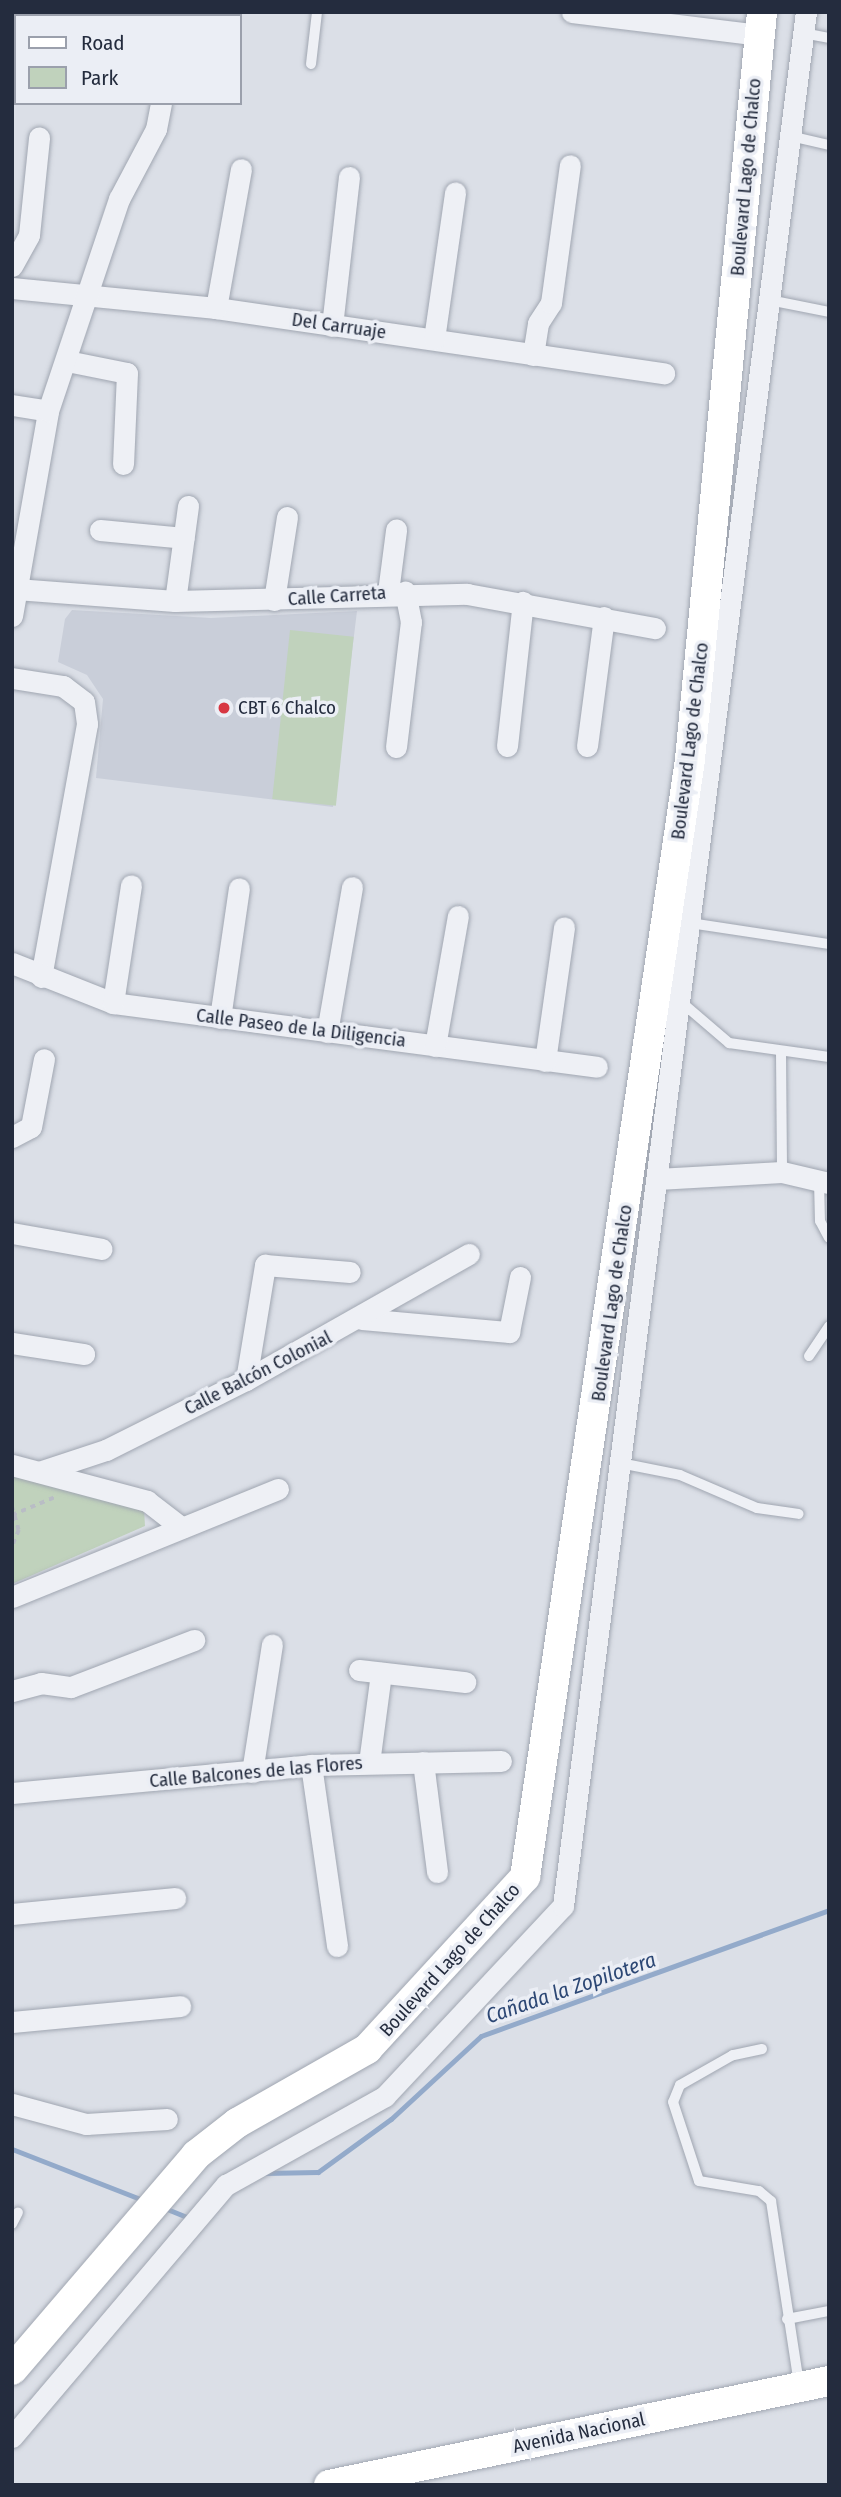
<!DOCTYPE html>
<meta charset="utf-8">
<style>
body{margin:0}
#map{position:relative;width:841px;height:2497px;overflow:hidden;background:#dbdfe7;font-family:"Fira Sans Condensed",sans-serif}
div>[style]{position:absolute}
.built>*{inset:0;background:#c9ced9}
.green>*{inset:0;background:#c0d2bc;transform-origin:0 0}
.stream>*{height:5px;margin:-2.5px;padding:0 2.5px;transform-origin:2.5px;border-radius:2.5px;background:#93aaca}
.path>*{height:3.5px;margin-top:-1.75px;transform-origin:0;background:repeating-linear-gradient(90deg,#b9bdc5 0 5px,transparent 0 10px)}
.roads{filter:drop-shadow(0 0 2px #a0a6b1) drop-shadow(0 0 2px #a0a6b1)}
.service>*{height:10px;margin:-5px;padding:0 5px;transform-origin:5px;border-radius:5px;background:#eef0f5}
.minor>*{height:21px;margin:-10.5px;padding:0 10.5px;transform-origin:10.5px;border-radius:10.5px;background:#eef0f5}
.secondary>*{height:30px;margin:-15px;padding:0 15px;transform-origin:15px;border-radius:15px;background:#fff}
.dots>*{width:19px;height:19px;translate:-50% -50%;box-sizing:border-box;border:4px solid #ebeef5;border-radius:50%}
span{translate:-50% -50%;white-space:nowrap;text-align:center;line-height:1.15;-webkit-text-stroke:7px #ebeef5;paint-order:stroke}
.street-label{font-size:19px;color:#242c3e}
.poi-label{font-size:19px;color:#242c3e}
.left{translate:0 -50%;text-align:left}
.water-label{font-size:21px;color:#2c4774;font-style:italic}
.frame{position:absolute;inset:0;border:14px solid #242c3e;pointer-events:none}
.legend{position:absolute;left:14px;top:14px;width:228px;height:91px;box-sizing:border-box;background:#ebeef5;border:2px solid #9ba0ac;margin:0;padding:9px 12px;list-style:none;font-size:21px;color:#242c3e}
.legend li{display:flex;align-items:center;gap:14px;height:35px}
.legend b{width:35px;border:2px solid #9ba0ac}
</style>
<div id="map">
<div class="built">
<i style="clip-path:polygon(72px 610px,211px 618px,357px 611px,333px 807px,96px 778px,103px 699px,87px 675px,58px 662px,65px 619px)"></i>
</div>
<div class="green">
<i style="left:290px;top:630px;width:64px;height:170px;rotate:6deg"></i>
<i style="clip-path:polygon(12px 1475px,144px 1509px,145px 1526px,12px 1584px)"></i>
</div>
<div class="stream">
<i style="left:12px;top:2149px;width:141px;rotate:21.3deg"></i>
<i style="left:264px;top:2173px;width:54px;rotate:-1.1deg"></i>
<i style="left:318px;top:2172px;width:90px;rotate:-36deg"></i>
<i style="left:391px;top:2119px;width:122px;rotate:-42.7deg"></i>
<i style="left:481px;top:2036px;width:370px;rotate:-19.9deg"></i>
<i style="left:162px;top:2207px;width:32px;rotate:22deg"></i>
</div>
<div class="path">
<i style="left:12px;top:1506px;width:25px;rotate:74deg"></i>
<i style="left:19px;top:1530px;width:18px;rotate:112deg"></i>
<i style="left:12px;top:1515px;width:47px;rotate:-22.7deg"></i>
</div>
<div class="roads">
<div class="service">
<i style="left:803px;top:33px;width:26px;rotate:11deg"></i>
<i style="left:311px;top:64px;width:52px;rotate:-83.4deg"></i>
<i style="left:790px;top:136px;width:40px;rotate:13deg"></i>
<i style="left:769px;top:300px;width:61px;rotate:11.3deg"></i>
<i style="left:690px;top:923px;width:141px;rotate:8.6deg"></i>
<i style="left:680px;top:1001px;width:65px;rotate:40.6deg"></i>
<i style="left:729px;top:1043px;width:101px;rotate:8deg"></i>
<i style="left:781px;top:1053px;width:119px;rotate:89.5deg"></i>
<i style="left:819px;top:1181px;width:40px;rotate:88.6deg"></i>
<i style="left:820px;top:1221px;width:19px;rotate:62deg"></i>
<i style="left:809px;top:1356px;width:36px;rotate:-56deg"></i>
<i style="left:620px;top:1463px;width:61px;rotate:11.3deg"></i>
<i style="left:680px;top:1475px;width:84px;rotate:23.2deg"></i>
<i style="left:757px;top:1508px;width:42px;rotate:8.1deg"></i>
<i style="left:762px;top:2049px;width:30px;rotate:168deg"></i>
<i style="left:733px;top:2055px;width:61px;rotate:150.5deg"></i>
<i style="left:680px;top:2085px;width:18px;rotate:112deg"></i>
<i style="left:673px;top:2102px;width:83px;rotate:71.8deg"></i>
<i style="left:699px;top:2181px;width:61px;rotate:9.5deg"></i>
<i style="left:759px;top:2191px;width:16px;rotate:40deg"></i>
<i style="left:771px;top:2201px;width:185px;rotate:81.3deg"></i>
<i style="left:12px;top:2224px;width:13px;rotate:-63deg"></i>
<i style="left:787px;top:2319px;width:43px;rotate:-10.8deg"></i>
</div>
<div class="minor">
<i style="left:572px;top:12px;width:188px;rotate:7deg"></i>
<i style="left:164px;top:14px;width:18px;rotate:6deg"></i>
<i style="left:12px;top:15px;width:7px;rotate:8deg"></i>
<i style="left:12px;top:266px;width:35px;rotate:-61deg"></i>
<i style="left:29px;top:235px;width:98px;rotate:-84.1deg"></i>
<i style="left:12px;top:288px;width:205px;rotate:5.6deg"></i>
<i style="left:216px;top:308px;width:453px;rotate:8.3deg"></i>
<i style="left:216px;top:308px;width:141px;rotate:-79.8deg"></i>
<i style="left:332px;top:326px;width:150px;rotate:-83.5deg"></i>
<i style="left:434px;top:339px;width:148px;rotate:-81.8deg"></i>
<i style="left:533px;top:355px;width:32px;rotate:-81deg"></i>
<i style="left:538px;top:323px;width:24px;rotate:-57deg"></i>
<i style="left:551px;top:303px;width:139px;rotate:-82.2deg"></i>
<i style="left:67px;top:361px;width:61px;rotate:11.3deg"></i>
<i style="left:127px;top:373px;width:91px;rotate:92.5deg"></i>
<i style="left:12px;top:405px;width:36px;rotate:9deg"></i>
<i style="left:100px;top:530px;width:84px;rotate:5.4deg"></i>
<i style="left:16px;top:589px;width:159px;rotate:4.3deg"></i>
<i style="left:175px;top:601px;width:292px;rotate:-1.4deg"></i>
<i style="left:467px;top:594px;width:191px;rotate:10.3deg"></i>
<i style="left:388px;top:592px;width:63px;rotate:-82.6deg"></i>
<i style="left:274px;top:600px;width:84px;rotate:-81.1deg"></i>
<i style="left:175px;top:601px;width:96px;rotate:-82.2deg"></i>
<i style="left:12px;top:616px;width:208px;rotate:-80deg"></i>
<i style="left:48px;top:411px;width:224px;rotate:-71.5deg"></i>
<i style="left:119px;top:199px;width:79px;rotate:-62.1deg"></i>
<i style="left:156px;top:129px;width:26px;rotate:-79deg"></i>
<i style="left:12px;top:678px;width:52px;rotate:8.9deg"></i>
<i style="left:63px;top:686px;width:26px;rotate:37deg"></i>
<i style="left:84px;top:702px;width:22px;rotate:82deg"></i>
<i style="left:87px;top:724px;width:257px;rotate:100.3deg"></i>
<i style="left:507px;top:746px;width:145px;rotate:-83.7deg"></i>
<i style="left:587px;top:746px;width:130px;rotate:-82.5deg"></i>
<i style="left:396px;top:747px;width:126px;rotate:-83.2deg"></i>
<i style="left:411px;top:622px;width:31px;rotate:-101deg"></i>
<i style="left:12px;top:963px;width:109px;rotate:21.6deg"></i>
<i style="left:113px;top:1003px;width:488px;rotate:7.5deg"></i>
<i style="left:113px;top:1003px;width:119px;rotate:-81.3deg"></i>
<i style="left:220px;top:1018px;width:131px;rotate:-81.7deg"></i>
<i style="left:327px;top:1032px;width:147px;rotate:-80.2deg"></i>
<i style="left:435px;top:1046px;width:132px;rotate:-80deg"></i>
<i style="left:545px;top:1061px;width:135px;rotate:-81.9deg"></i>
<i style="left:12px;top:1137px;width:21px;rotate:-28deg"></i>
<i style="left:31px;top:1127px;width:69px;rotate:-79.2deg"></i>
<i style="left:657px;top:1179px;width:125px;rotate:-3.2deg"></i>
<i style="left:782px;top:1172px;width:48px;rotate:13.2deg"></i>
<i style="left:12px;top:1233px;width:91px;rotate:10.1deg"></i>
<i style="left:362px;top:1319px;width:148px;rotate:5.1deg"></i>
<i style="left:509px;top:1332px;width:56px;rotate:-78.7deg"></i>
<i style="left:12px;top:1343px;width:73px;rotate:8.7deg"></i>
<i style="left:246px;top:1380px;width:117px;rotate:-80.6deg"></i>
<i style="left:265px;top:1265px;width:85px;rotate:4.7deg"></i>
<i style="left:12px;top:1465px;width:140px;rotate:14.9deg"></i>
<i style="left:147px;top:1501px;width:44px;rotate:37.6deg"></i>
<i style="left:39px;top:1472px;width:71px;rotate:-18.2deg"></i>
<i style="left:106px;top:1450px;width:157px;rotate:-26.6deg"></i>
<i style="left:246px;top:1380px;width:256px;rotate:-29.5deg"></i>
<i style="left:12px;top:1597px;width:287px;rotate:-22.1deg"></i>
<i style="left:359px;top:1670px;width:107px;rotate:6.5deg"></i>
<i style="left:12px;top:1691px;width:30px;rotate:-15deg"></i>
<i style="left:41px;top:1683px;width:30px;rotate:8deg"></i>
<i style="left:71px;top:1687px;width:132px;rotate:-20.9deg"></i>
<i style="left:423px;top:1762px;width:111px;rotate:82.7deg"></i>
<i style="left:369px;top:1763px;width:91px;rotate:-82.4deg"></i>
<i style="left:311px;top:1765px;width:183px;rotate:81.8deg"></i>
<i style="left:252px;top:1772px;width:129px;rotate:-81.1deg"></i>
<i style="left:12px;top:1793px;width:300px;rotate:-5.3deg"></i>
<i style="left:311px;top:1765px;width:190px;rotate:-1.2deg"></i>
<i style="left:12px;top:1914px;width:164px;rotate:-5.6deg"></i>
<i style="left:12px;top:2022px;width:169px;rotate:-5.4deg"></i>
<i style="left:12px;top:2104px;width:77px;rotate:15.1deg"></i>
<i style="left:86px;top:2124px;width:81px;rotate:-3.5deg"></i>
<i style="left:12px;top:2437px;width:331px;rotate:-49.7deg"></i>
<i style="left:226px;top:2185px;width:182px;rotate:-29.2deg"></i>
<i style="left:385px;top:2096px;width:260px;rotate:-46.9deg"></i>
<i style="left:563px;top:1906px;width:1910px;rotate:-82.69deg"></i>
</div>
<div class="secondary">
<i style="left:12px;top:2370px;width:283px;rotate:-49.4deg"></i>
<i style="left:196px;top:2155px;width:52px;rotate:-38deg"></i>
<i style="left:237px;top:2123px;width:150px;rotate:-29.6deg"></i>
<i style="left:367px;top:2049px;width:234px;rotate:-47.4deg"></i>
<i style="left:525px;top:1877px;width:1130px;rotate:-81.6deg"></i>
<i style="left:690px;top:759px;width:750px;rotate:-84.49deg"></i>
<i style="left:329px;top:2485px;width:511px;rotate:-11.75deg"></i>
</div>
</div>
<div class="dots">
<i style="left:224px;top:708px;background:#d73642"></i>
</div>
<div class="street-label">
<span style="left:746px;top:177px;rotate:-85deg">Boulevard Lago de Chalco</span>
<span style="left:339px;top:326px;rotate:8deg">Del Carruaje</span>
<span style="left:337px;top:596px;rotate:-4deg">Calle Carreta</span>
<span style="left:690px;top:741px;rotate:-83deg">Boulevard Lago de Chalco</span>
<span style="left:301px;top:1028px;rotate:7deg">Calle Paseo de la Diligencia</span>
<span style="left:612px;top:1303px;rotate:-82deg">Boulevard Lago de Chalco</span>
<span style="left:258px;top:1373px;rotate:-27deg">Calle Balcón Colonial</span>
<span style="left:256px;top:1772px;rotate:-5deg">Calle Balcones de las Flores</span>
<span style="left:450px;top:1960px;rotate:-48deg">Boulevard Lago de Chalco</span>
<span style="left:579px;top:2433px;rotate:-12deg">Avenida Nacional</span>
</div>
<div class="poi-label">
<span class="left" style="left:238px;top:708px">CBT 6 Chalco</span>
</div>
<div class="water-label">
<span style="left:571px;top:1988px;rotate:-19deg">Cañada la Zopilotera</span>
</div>
<div class="frame"></div>
<ul class="legend">
<li><b style="height:9px;background:#fff"></b>Road</li>
<li><b style="height:19px;background:#c0d2bc"></b>Park</li>
</ul>
</div>
